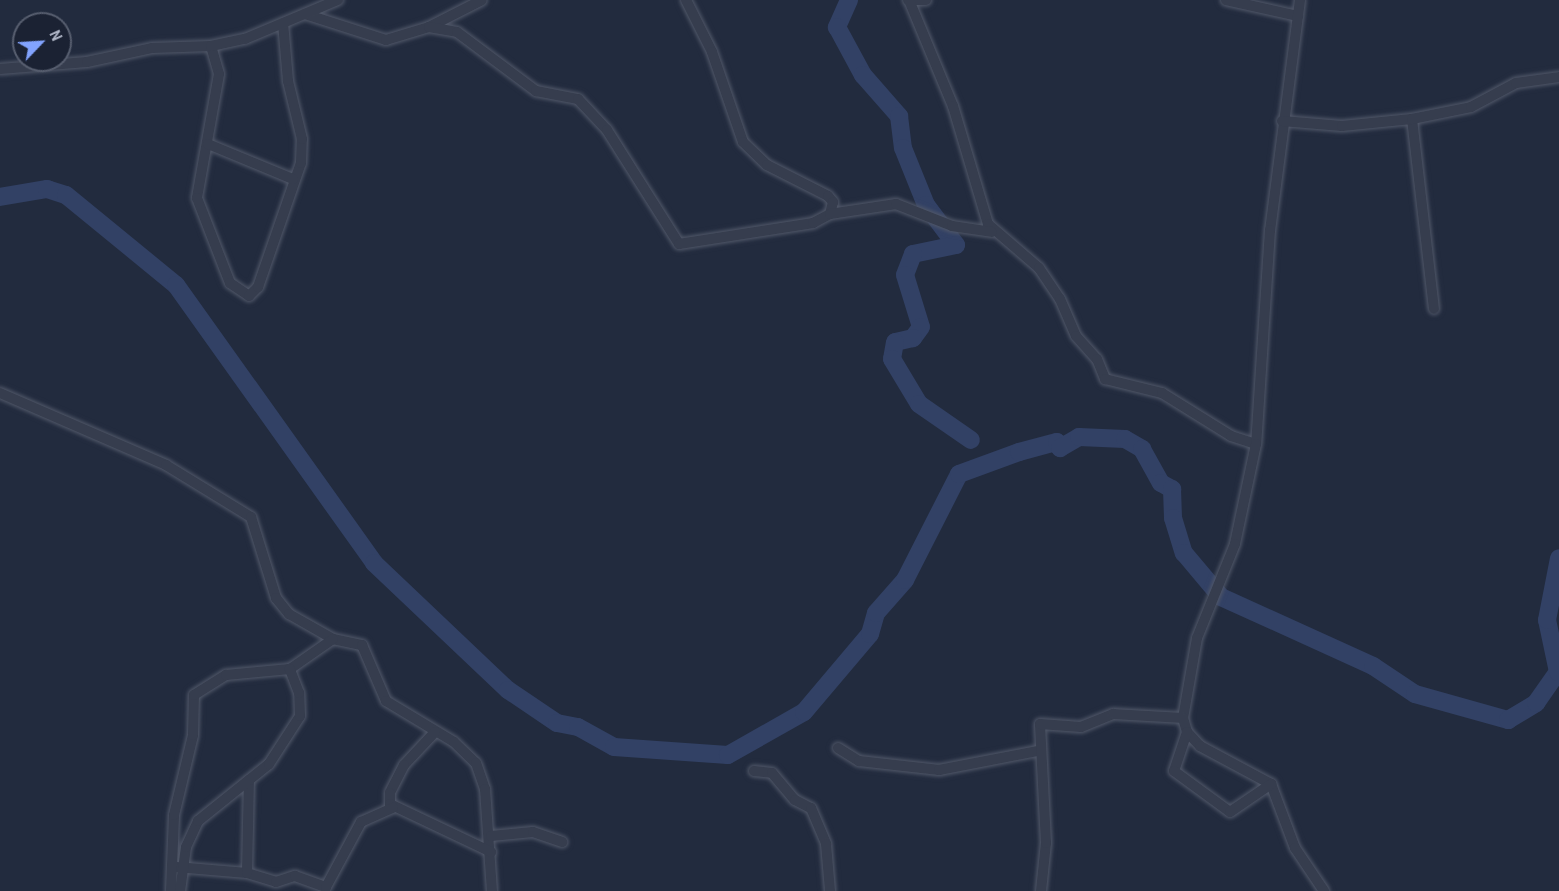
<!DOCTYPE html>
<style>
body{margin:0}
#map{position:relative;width:1559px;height:891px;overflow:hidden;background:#222b3e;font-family:"Archivo Narrow",sans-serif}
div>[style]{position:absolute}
.river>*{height:18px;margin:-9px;padding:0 9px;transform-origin:9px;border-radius:9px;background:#324165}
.roads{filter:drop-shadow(0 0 2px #515869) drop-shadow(0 0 2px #515869)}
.minor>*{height:10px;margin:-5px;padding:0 5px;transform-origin:5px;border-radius:5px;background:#363d4e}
span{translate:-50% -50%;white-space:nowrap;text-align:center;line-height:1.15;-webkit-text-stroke:6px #1b2233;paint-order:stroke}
.north{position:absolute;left:12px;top:12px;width:60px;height:60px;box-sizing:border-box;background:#1b2233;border:2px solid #575e6f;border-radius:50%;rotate:65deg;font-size:16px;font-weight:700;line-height:24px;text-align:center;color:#b2b8c9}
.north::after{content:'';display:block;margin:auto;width:21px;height:27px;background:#82a3fe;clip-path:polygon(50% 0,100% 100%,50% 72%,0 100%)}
</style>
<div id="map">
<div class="river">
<i style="left:849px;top:0;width:30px;rotate:114deg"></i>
<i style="left:837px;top:27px;width:55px;rotate:61.6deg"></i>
<i style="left:863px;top:75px;width:55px;rotate:48.7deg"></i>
<i style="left:899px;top:116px;width:32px;rotate:83deg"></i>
<i style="left:903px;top:148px;width:61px;rotate:68deg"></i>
<i style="left:926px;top:205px;width:50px;rotate:53.1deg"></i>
<i style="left:956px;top:245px;width:44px;rotate:168.2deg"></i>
<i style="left:913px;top:254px;width:22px;rotate:111deg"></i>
<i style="left:905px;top:275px;width:54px;rotate:72.9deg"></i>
<i style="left:921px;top:327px;width:14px;rotate:126deg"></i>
<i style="left:913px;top:338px;width:18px;rotate:167deg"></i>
<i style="left:895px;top:342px;width:17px;rotate:100deg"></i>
<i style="left:892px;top:359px;width:52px;rotate:59deg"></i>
<i style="left:919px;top:404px;width:63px;rotate:34.7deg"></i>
<i style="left:0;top:197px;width:48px;rotate:-9.7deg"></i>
<i style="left:47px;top:189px;width:20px;rotate:18deg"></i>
<i style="left:66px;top:195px;width:142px;rotate:39.3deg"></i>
<i style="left:176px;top:285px;width:341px;rotate:54.5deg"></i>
<i style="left:374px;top:563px;width:185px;rotate:43.5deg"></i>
<i style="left:508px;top:690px;width:59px;rotate:34deg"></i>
<i style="left:557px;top:723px;width:21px;rotate:11deg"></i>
<i style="left:578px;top:727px;width:41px;rotate:29.1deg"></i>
<i style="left:614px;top:747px;width:114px;rotate:4deg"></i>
<i style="left:728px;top:755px;width:87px;rotate:-29.5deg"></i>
<i style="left:804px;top:712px;width:102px;rotate:-49.8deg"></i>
<i style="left:870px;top:634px;width:22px;rotate:-74deg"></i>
<i style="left:876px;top:613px;width:44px;rotate:-48.7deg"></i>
<i style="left:905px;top:580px;width:119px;rotate:-63deg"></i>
<i style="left:959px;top:474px;width:64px;rotate:-20.1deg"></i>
<i style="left:1019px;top:452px;width:39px;rotate:-15deg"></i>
<i style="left:1057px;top:442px;width:7px;rotate:63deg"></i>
<i style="left:1060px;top:448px;width:22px;rotate:-30deg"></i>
<i style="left:1079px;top:437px;width:46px;rotate:2.5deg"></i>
<i style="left:1125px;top:439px;width:20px;rotate:30deg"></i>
<i style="left:1142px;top:449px;width:39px;rotate:61deg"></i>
<i style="left:1161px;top:483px;width:13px;rotate:29deg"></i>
<i style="left:1172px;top:489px;width:29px;rotate:88deg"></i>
<i style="left:1173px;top:518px;width:37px;rotate:73deg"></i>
<i style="left:1184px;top:553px;width:57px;rotate:49.9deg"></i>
<i style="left:1221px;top:597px;width:167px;rotate:24.4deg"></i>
<i style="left:1373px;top:666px;width:50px;rotate:33.7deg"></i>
<i style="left:1415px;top:694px;width:97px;rotate:15.6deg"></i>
<i style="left:1508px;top:720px;width:33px;rotate:-31deg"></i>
<i style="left:1536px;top:703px;width:38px;rotate:-55deg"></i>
<i style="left:1558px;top:672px;width:53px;rotate:-101.9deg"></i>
<i style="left:1547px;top:620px;width:63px;rotate:-79deg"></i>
</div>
<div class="roads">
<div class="minor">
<i style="left:686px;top:0;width:58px;rotate:63.4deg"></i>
<i style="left:712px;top:52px;width:95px;rotate:71deg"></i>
<i style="left:743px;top:142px;width:33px;rotate:44deg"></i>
<i style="left:767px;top:165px;width:68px;rotate:26.9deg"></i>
<i style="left:828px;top:196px;width:8px;rotate:50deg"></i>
<i style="left:833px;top:202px;width:12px;rotate:104deg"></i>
<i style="left:908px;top:0;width:18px"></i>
<i style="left:909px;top:0;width:115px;rotate:67.5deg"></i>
<i style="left:953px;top:106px;width:123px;rotate:73.5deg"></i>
<i style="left:988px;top:224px;width:67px;rotate:40.8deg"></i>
<i style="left:1039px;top:268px;width:37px;rotate:56deg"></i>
<i style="left:1060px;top:299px;width:40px;rotate:66.6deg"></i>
<i style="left:1076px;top:336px;width:31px;rotate:48deg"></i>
<i style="left:1097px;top:359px;width:22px;rotate:68deg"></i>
<i style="left:1105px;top:379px;width:59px;rotate:13.8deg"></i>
<i style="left:1162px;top:393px;width:81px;rotate:31.9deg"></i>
<i style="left:1231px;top:436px;width:26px;rotate:18deg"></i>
<i style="left:1226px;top:0;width:74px;rotate:12.5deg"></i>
<i style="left:1300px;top:0;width:232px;rotate:97.4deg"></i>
<i style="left:1270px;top:230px;width:214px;rotate:93.7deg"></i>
<i style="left:1256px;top:444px;width:102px;rotate:101.9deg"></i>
<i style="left:1235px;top:544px;width:101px;rotate:112deg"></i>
<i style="left:1197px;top:638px;width:81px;rotate:99.9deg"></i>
<i style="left:1183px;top:718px;width:15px;rotate:74deg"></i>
<i style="left:1187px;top:732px;width:19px;rotate:47deg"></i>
<i style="left:1200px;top:746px;width:81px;rotate:28.2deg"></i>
<i style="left:1271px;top:784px;width:68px;rotate:69.4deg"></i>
<i style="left:1295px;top:848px;width:52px;rotate:56deg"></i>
<i style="left:305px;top:14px;width:85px;rotate:17.8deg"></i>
<i style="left:386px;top:40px;width:45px;rotate:-16.8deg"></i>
<i style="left:429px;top:27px;width:59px;rotate:-27deg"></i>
<i style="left:429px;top:27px;width:28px;rotate:10deg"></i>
<i style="left:457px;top:32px;width:99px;rotate:36.8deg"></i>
<i style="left:536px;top:91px;width:43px;rotate:10.8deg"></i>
<i style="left:578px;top:99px;width:42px;rotate:46.9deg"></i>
<i style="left:607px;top:130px;width:135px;rotate:57.7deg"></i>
<i style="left:679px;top:244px;width:136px;rotate:-8.9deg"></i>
<i style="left:813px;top:223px;width:19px;rotate:-28deg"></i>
<i style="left:830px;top:214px;width:67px;rotate:-8.6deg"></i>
<i style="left:896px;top:204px;width:60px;rotate:21.4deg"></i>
<i style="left:952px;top:226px;width:40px;rotate:8.5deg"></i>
<i style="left:211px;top:46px;width:29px;rotate:74deg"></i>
<i style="left:219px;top:74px;width:126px;rotate:100.1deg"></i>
<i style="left:197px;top:198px;width:91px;rotate:68.8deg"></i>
<i style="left:230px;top:283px;width:23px;rotate:34deg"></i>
<i style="left:249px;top:296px;width:13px;rotate:-45deg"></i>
<i style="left:258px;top:287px;width:131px;rotate:-70.9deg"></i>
<i style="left:301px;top:163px;width:24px;rotate:-88deg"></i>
<i style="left:302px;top:139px;width:60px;rotate:-103.6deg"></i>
<i style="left:288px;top:81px;width:58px;rotate:-94.9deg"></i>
<i style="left:0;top:69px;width:87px;rotate:-4.6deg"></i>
<i style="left:87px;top:62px;width:66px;rotate:-12.2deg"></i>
<i style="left:152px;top:48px;width:59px;rotate:-1.9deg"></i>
<i style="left:211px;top:46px;width:35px;rotate:-12deg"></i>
<i style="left:245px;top:39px;width:101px;rotate:-22.8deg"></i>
<i style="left:1412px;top:119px;width:191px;rotate:83.4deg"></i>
<i style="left:1282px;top:121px;width:60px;rotate:4.8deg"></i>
<i style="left:1342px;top:126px;width:70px;rotate:-5.7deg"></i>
<i style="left:1412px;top:119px;width:60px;rotate:-11.5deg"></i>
<i style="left:1471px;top:107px;width:51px;rotate:-28.1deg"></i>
<i style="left:1516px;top:83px;width:43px;rotate:-7.9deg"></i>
<i style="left:208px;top:144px;width:92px;rotate:22.4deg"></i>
<i style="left:0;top:393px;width:181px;rotate:23.4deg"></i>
<i style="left:166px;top:465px;width:100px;rotate:31.5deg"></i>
<i style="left:251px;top:517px;width:85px;rotate:72.8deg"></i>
<i style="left:276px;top:598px;width:21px;rotate:51deg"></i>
<i style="left:289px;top:614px;width:51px;rotate:29.6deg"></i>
<i style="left:333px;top:639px;width:30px;rotate:12deg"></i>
<i style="left:362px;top:645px;width:61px;rotate:66.8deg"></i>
<i style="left:386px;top:701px;width:79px;rotate:31.1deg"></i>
<i style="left:454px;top:742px;width:30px;rotate:44deg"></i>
<i style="left:476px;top:763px;width:28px;rotate:71deg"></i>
<i style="left:485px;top:789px;width:102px;rotate:86.1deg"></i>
<i style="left:435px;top:732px;width:45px;rotate:133.2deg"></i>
<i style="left:404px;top:765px;width:31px;rotate:117deg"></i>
<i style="left:390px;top:793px;width:11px;rotate:90deg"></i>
<i style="left:390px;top:804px;width:112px;rotate:25.4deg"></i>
<i style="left:1187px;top:732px;width:41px;rotate:108.4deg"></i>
<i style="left:1174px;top:771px;width:69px;rotate:36.2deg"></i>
<i style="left:1230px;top:812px;width:50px;rotate:-34.3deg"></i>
<i style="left:838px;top:748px;width:25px;rotate:32deg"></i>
<i style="left:859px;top:761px;width:81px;rotate:6.4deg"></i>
<i style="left:939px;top:770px;width:101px;rotate:-10.9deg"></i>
<i style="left:754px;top:771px;width:18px;rotate:6deg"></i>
<i style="left:772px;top:773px;width:35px;rotate:50deg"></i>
<i style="left:795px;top:800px;width:18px;rotate:27deg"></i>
<i style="left:811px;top:808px;width:39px;rotate:67deg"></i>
<i style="left:826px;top:844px;width:47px;rotate:85.1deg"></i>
<i style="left:491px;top:836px;width:42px;rotate:-5.4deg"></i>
<i style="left:533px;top:832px;width:31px;rotate:19deg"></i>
<i style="left:176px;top:867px;width:71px;rotate:4.8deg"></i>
<i style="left:247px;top:873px;width:30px;rotate:17deg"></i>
<i style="left:276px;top:882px;width:20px;rotate:-18deg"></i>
<i style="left:295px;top:876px;width:33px;rotate:20deg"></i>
<i style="left:326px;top:887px;width:74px;rotate:-61.7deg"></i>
<i style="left:361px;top:822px;width:35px;rotate:-24deg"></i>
<i style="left:247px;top:873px;width:93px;rotate:-88.8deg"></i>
<i style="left:171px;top:891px;width:76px;rotate:-87.7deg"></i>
<i style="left:174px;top:815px;width:82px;rotate:-76.6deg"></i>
<i style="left:193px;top:735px;width:40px;rotate:-88.6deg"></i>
<i style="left:194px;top:695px;width:38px;rotate:-32deg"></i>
<i style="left:226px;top:675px;width:64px;rotate:-5.4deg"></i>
<i style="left:290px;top:669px;width:52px;rotate:-34.9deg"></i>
<i style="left:180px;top:891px;width:44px;rotate:-82.2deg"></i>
<i style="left:186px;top:847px;width:29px;rotate:-65deg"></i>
<i style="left:198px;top:821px;width:91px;rotate:-38.8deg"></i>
<i style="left:269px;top:764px;width:57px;rotate:-57.1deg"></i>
<i style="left:300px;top:716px;width:23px;rotate:-92deg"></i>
<i style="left:299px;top:693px;width:26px;rotate:-111deg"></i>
<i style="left:1041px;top:891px;width:48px;rotate:-84.1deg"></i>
<i style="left:1046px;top:843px;width:119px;rotate:-92.9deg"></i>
<i style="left:1040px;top:724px;width:41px;rotate:4.2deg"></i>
<i style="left:1081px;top:727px;width:35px;rotate:-22deg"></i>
<i style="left:1113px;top:714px;width:70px;rotate:3.3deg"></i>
</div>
</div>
<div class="north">N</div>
</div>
